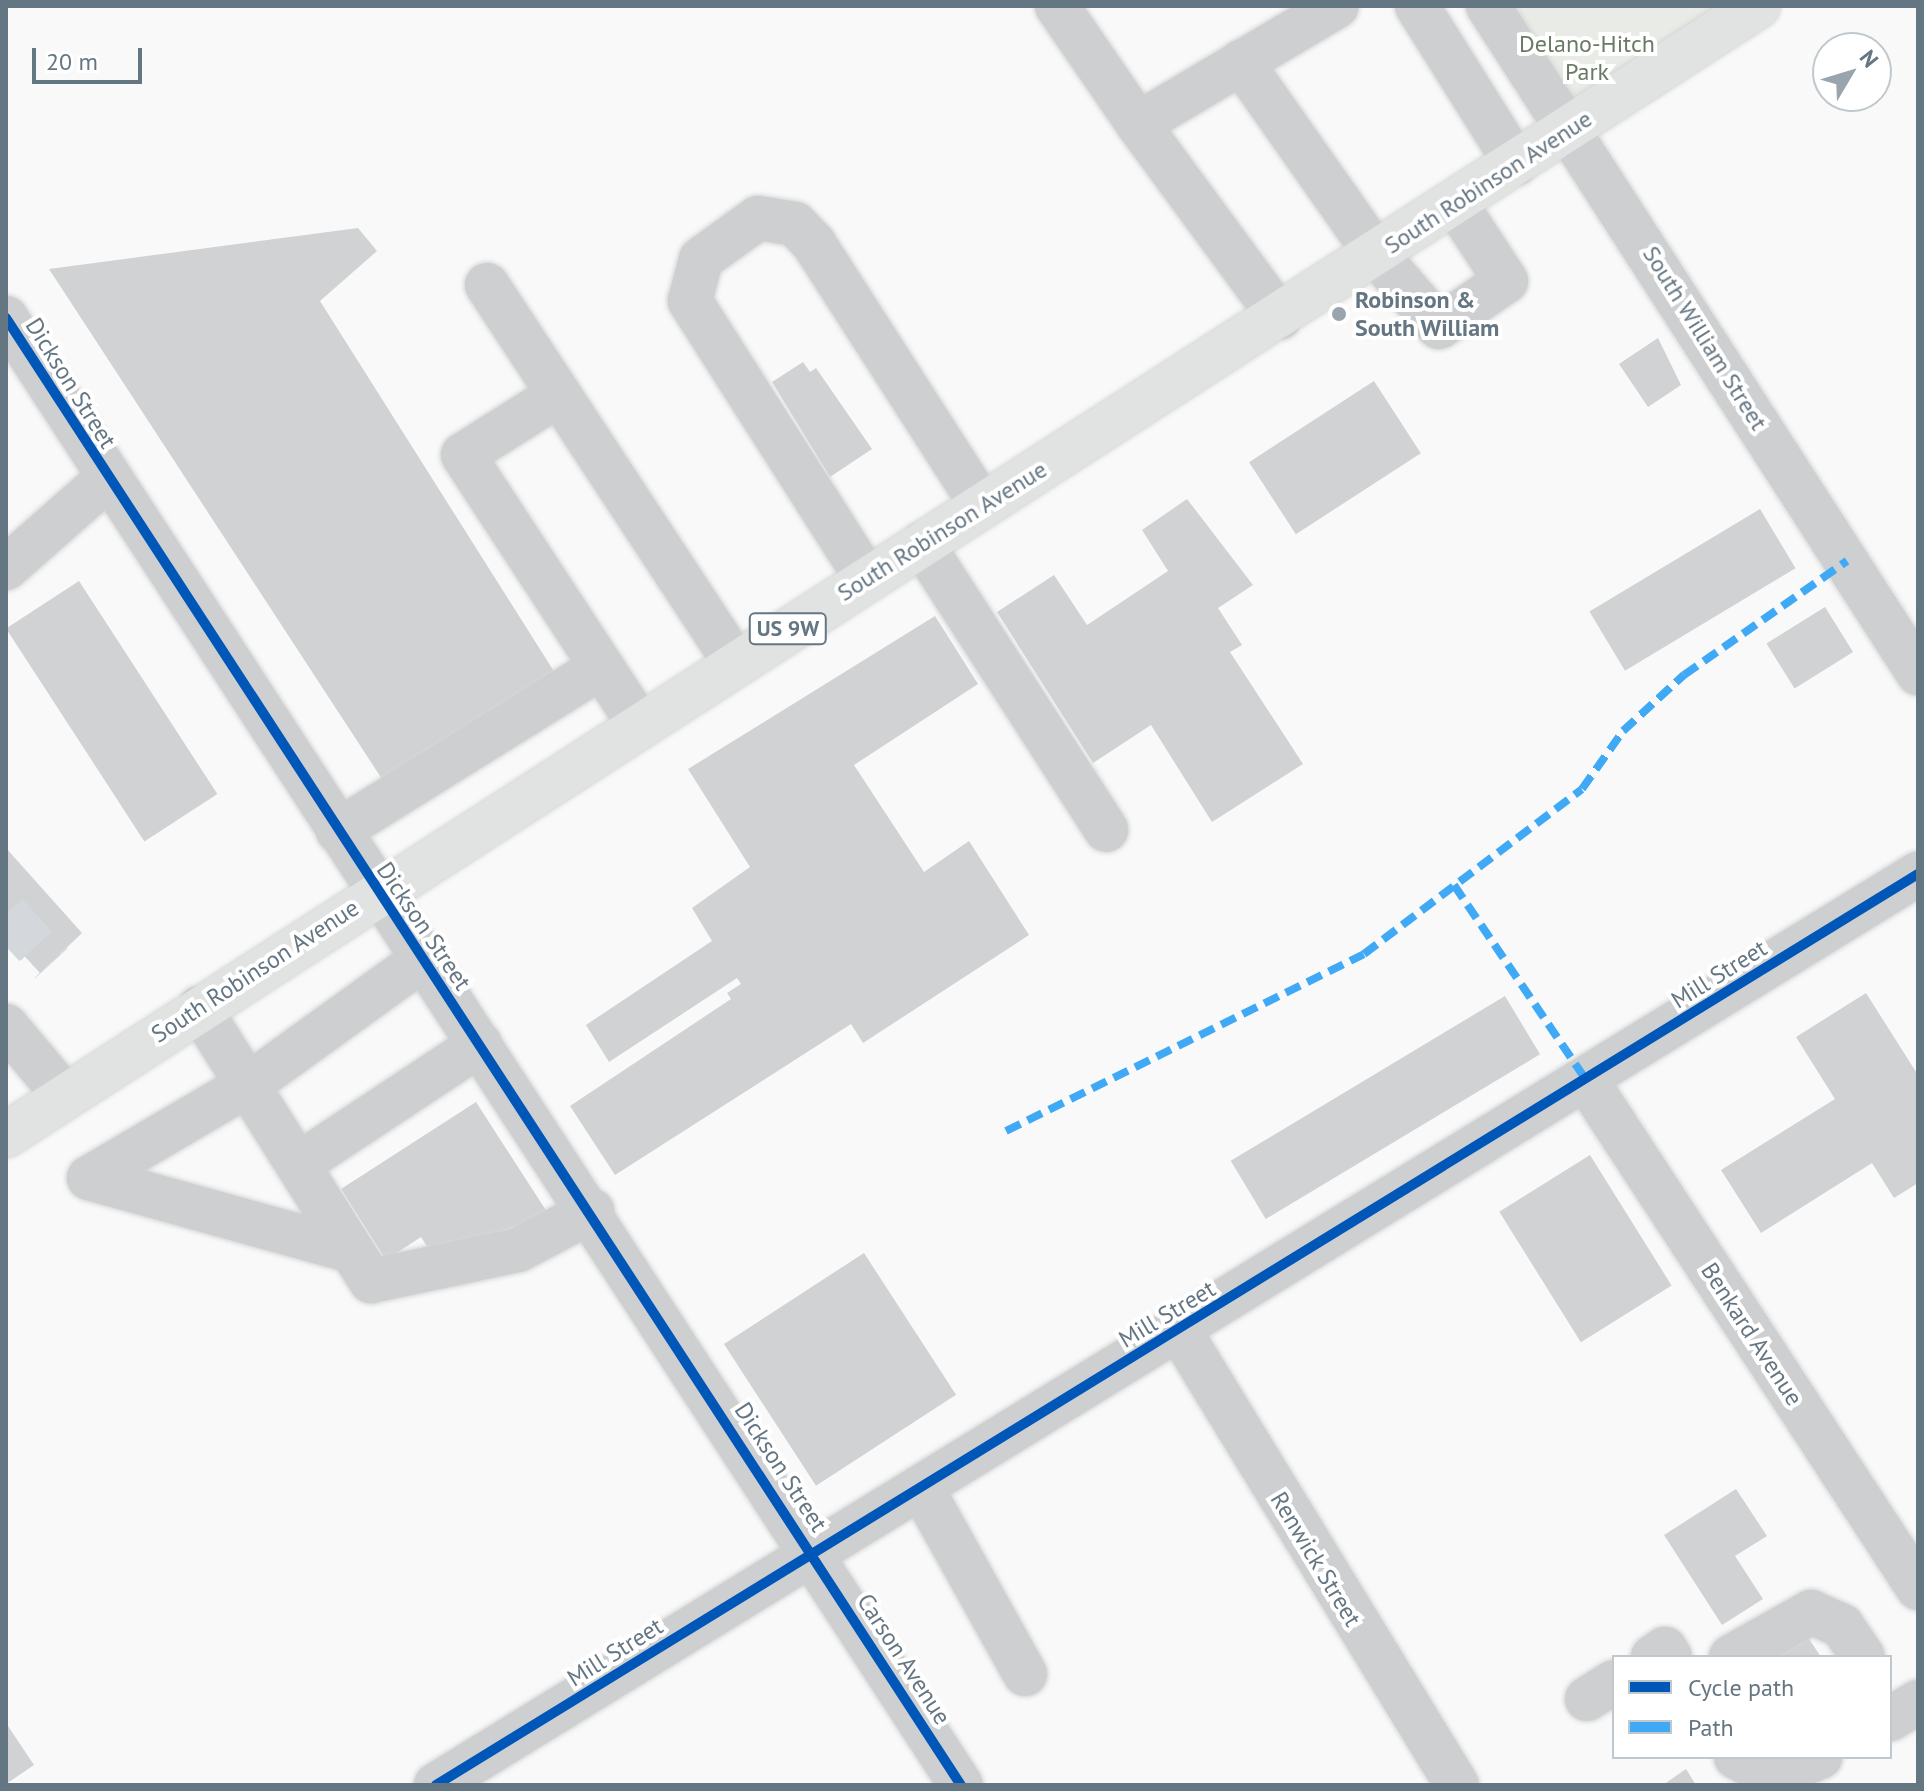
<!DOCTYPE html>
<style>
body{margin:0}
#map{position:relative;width:1924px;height:1791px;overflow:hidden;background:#f9f9f9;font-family:"PT Sans",sans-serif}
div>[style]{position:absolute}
.green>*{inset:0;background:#e8ebe6}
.building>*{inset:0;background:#d0d2d3;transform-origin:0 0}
.minor-tunnel>*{height:44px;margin-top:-22px;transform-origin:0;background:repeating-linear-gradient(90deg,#d4d8dc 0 44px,transparent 0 66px)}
.roads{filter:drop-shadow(0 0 2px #d5d6d6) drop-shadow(0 0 2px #d5d6d6)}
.minor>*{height:44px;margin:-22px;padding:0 22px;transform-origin:22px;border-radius:22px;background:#cecfd0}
.highway>*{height:44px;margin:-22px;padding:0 22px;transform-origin:22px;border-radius:22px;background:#e1e2e2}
.quiet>*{height:8px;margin-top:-4px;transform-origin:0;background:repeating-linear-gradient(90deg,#3fa9f5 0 16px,transparent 0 24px)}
.cycleway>*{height:10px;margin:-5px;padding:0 5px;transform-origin:5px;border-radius:5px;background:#0057b8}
.dots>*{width:22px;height:22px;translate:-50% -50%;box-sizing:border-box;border:4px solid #fff;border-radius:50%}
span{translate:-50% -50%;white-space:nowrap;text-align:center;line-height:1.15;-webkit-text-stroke:8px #fff;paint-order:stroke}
.shield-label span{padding:2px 6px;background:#fff;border:2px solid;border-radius:6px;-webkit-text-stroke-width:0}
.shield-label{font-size:22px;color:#657683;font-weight:700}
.park-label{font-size:24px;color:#687a64}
.street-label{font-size:24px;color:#657683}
.poi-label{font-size:24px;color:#657683;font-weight:700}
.left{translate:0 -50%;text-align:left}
.frame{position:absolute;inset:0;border:8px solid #657683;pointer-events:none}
.legend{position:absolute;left:1612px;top:1655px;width:280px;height:104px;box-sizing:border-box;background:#fff;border:2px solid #c1c8cd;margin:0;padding:10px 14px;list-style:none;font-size:24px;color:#657683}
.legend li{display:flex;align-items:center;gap:16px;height:40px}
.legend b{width:40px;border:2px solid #c1c8cd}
.north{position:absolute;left:1812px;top:32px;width:80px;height:80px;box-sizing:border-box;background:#fff;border:2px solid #c1c8cd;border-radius:50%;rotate:52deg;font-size:22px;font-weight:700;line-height:32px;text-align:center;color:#657683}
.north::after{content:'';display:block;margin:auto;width:28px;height:36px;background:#99a4ac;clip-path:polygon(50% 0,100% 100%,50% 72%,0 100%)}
.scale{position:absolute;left:32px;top:48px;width:110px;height:36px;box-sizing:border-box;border:4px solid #657683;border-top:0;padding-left:10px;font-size:24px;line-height:28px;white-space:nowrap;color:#657683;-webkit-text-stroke:6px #fff;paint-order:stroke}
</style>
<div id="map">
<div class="green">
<i style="clip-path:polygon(1492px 6px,1758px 6px,1572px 129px)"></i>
</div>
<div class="building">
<i style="clip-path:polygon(358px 228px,377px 251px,320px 301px,555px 673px,382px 779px,49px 269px)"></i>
<i style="clip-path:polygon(1658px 338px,1681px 385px,1648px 407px,1619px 364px)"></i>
<i style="clip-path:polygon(803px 362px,810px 372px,816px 368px,872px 449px,830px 477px,772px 382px)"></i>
<i style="left:1374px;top:381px;width:86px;height:149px;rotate:57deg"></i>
<i style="clip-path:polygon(1187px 499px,1253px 585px,1218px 608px,1242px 645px,1230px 652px,1303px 764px,1212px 822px,1151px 725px,1093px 763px,997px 612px,1054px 575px,1087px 625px,1168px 571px,1142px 530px)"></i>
<i style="left:1760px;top:509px;width:69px;height:199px;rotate:59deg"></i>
<i style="left:79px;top:581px;width:254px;height:87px;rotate:57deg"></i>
<i style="left:1825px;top:607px;width:53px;height:69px;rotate:58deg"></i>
<i style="clip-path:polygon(935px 616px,978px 684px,854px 765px,924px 872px,969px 841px,1029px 935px,863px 1043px,851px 1024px,615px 1175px,570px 1106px,731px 999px,727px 993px,741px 984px,737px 978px,609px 1062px,586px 1025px,712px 941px,692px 908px,750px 867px,688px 769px)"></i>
<i style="clip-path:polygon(6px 848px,82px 933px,40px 973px,6px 936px)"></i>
<i style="clip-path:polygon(1866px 993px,1918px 1075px,1918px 1183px,1894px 1198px,1872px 1163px,1761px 1233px,1721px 1170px,1835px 1099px,1796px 1037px)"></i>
<i style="left:1505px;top:996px;width:68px;height:320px;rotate:59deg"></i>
<i style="clip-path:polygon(476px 1102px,549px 1215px,432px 1254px,421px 1237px,386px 1260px,341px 1189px)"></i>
<i style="left:1590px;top:1155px;width:154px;height:107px;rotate:58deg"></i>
<i style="left:864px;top:1253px;width:169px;height:167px;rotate:57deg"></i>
<i style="clip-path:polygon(1736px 1489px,1767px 1536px,1735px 1556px,1763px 1599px,1722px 1625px,1664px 1535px)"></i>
<i style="clip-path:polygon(1803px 1630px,1821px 1657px,1761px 1657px)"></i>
<i style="clip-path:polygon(6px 1723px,34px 1765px,6px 1784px)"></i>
<i style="clip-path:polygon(1686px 1769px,1696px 1785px,1663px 1785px)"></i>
</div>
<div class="minor-tunnel">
<i style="left:6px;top:914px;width:67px;rotate:47.4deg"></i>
</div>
<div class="roads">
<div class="minor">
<i style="left:1057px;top:6px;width:143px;rotate:55.5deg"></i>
<i style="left:1138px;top:124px;width:231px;rotate:-30.7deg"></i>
<i style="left:1417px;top:6px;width:186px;rotate:57.9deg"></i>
<i style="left:1488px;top:6px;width:794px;rotate:57.19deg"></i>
<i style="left:1241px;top:62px;width:235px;rotate:54.9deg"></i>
<i style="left:1376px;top:254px;width:96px;rotate:49.2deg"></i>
<i style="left:1439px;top:327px;width:81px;rotate:-34.5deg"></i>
<i style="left:1506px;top:281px;width:93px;rotate:-123.2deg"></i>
<i style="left:1138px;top:124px;width:240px;rotate:53.7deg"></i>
<i style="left:487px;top:285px;width:452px;rotate:56.7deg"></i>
<i style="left:6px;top:318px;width:1750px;rotate:56.94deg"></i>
<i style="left:558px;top:395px;width:112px;rotate:147.7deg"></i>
<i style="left:463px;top:455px;width:321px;rotate:56.8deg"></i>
<i style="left:922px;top:544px;width:340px;rotate:57.2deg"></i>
<i style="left:6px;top:568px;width:135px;rotate:-41.4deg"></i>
<i style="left:867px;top:579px;width:330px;rotate:-122.5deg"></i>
<i style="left:690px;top:301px;width:43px;rotate:-75.3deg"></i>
<i style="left:701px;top:259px;width:70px;rotate:-35.7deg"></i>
<i style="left:758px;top:218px;width:37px;rotate:9deg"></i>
<i style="left:795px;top:224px;width:28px;rotate:46deg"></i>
<i style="left:814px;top:244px;width:311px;rotate:57.3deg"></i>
<i style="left:338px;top:831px;width:310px;rotate:-31.9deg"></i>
<i style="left:199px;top:1008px;width:323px;rotate:57.8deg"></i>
<i style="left:371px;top:1281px;width:150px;rotate:-11.9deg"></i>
<i style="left:518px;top:1250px;width:84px;rotate:-27.8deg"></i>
<i style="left:6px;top:1026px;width:92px;rotate:49.9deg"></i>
<i style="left:1586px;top:1080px;width:607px;rotate:56.83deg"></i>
<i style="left:299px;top:1164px;width:217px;rotate:-33.5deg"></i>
<i style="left:89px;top:1178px;width:188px;rotate:-30.4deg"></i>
<i style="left:251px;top:1083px;width:212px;rotate:-35.8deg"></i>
<i style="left:89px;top:1178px;width:273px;rotate:15.5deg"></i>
<i style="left:1179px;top:1330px;width:533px;rotate:58.58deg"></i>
<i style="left:921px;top:1487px;width:214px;rotate:60.9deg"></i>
<i style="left:1653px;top:1657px;width:14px;rotate:-34deg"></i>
<i style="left:1665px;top:1649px;width:9px;rotate:58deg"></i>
<i style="left:1731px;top:1657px;width:92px;rotate:-29.4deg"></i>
<i style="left:1811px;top:1612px;width:34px;rotate:24deg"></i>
<i style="left:1842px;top:1626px;width:37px;rotate:56deg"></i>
<i style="left:1587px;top:1699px;width:32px;rotate:-32deg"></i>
<i style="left:1890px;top:1719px;width:33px;rotate:-31deg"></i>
<i style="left:1736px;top:1757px;width:42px;rotate:27.2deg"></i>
<i style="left:1773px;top:1776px;width:51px;rotate:-22deg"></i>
<i style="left:436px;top:1785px;width:1740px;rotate:-31.58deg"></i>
</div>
<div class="highway">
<i style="left:6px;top:1135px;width:2084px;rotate:-32.8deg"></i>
</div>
</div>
<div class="quiet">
<i style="left:1454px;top:885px;width:235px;rotate:55.9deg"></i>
<i style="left:1006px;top:1131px;width:399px;rotate:-26.3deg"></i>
<i style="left:1364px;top:954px;width:273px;rotate:-37.1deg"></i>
<i style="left:1582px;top:789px;width:71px;rotate:-54.7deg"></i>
<i style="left:1623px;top:731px;width:83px;rotate:-42.6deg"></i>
<i style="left:1684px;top:675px;width:199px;rotate:-35deg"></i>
</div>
<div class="cycleway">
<i style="left:6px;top:318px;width:1750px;rotate:56.94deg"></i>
<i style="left:436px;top:1785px;width:1740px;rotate:-31.58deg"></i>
</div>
<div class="dots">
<i style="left:1339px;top:314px;background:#99a4ac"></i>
</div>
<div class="shield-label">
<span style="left:788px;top:629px">US 9W</span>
</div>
<div class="park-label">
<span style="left:1587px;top:58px">Delano-Hitch<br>Park</span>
</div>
<div class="street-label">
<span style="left:1488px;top:182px;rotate:-33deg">South Robinson Avenue</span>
<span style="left:1705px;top:338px;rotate:58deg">South William Street</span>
<span style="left:71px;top:383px;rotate:58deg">Dickson Street</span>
<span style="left:942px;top:531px;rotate:-32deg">South Robinson Avenue</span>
<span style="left:424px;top:926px;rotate:56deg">Dickson Street</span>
<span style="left:255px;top:971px;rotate:-33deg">South Robinson Avenue</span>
<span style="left:1719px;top:974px;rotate:-32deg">Mill Street</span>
<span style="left:1167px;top:1314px;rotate:-31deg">Mill Street</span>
<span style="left:1752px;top:1334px;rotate:57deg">Benkard Avenue</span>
<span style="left:781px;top:1467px;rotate:57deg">Dickson Street</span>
<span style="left:1316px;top:1559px;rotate:59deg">Renwick Street</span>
<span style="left:615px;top:1652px;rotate:-32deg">Mill Street</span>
<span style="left:904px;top:1659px;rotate:57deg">Carson Avenue</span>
</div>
<div class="poi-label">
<span class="left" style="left:1355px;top:314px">Robinson &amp;<br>South William</span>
</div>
<div class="frame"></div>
<ul class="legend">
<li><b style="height:10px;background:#0057b8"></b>Cycle path</li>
<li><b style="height:10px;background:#3fa9f5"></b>Path</li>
</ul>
<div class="north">N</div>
<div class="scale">20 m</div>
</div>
